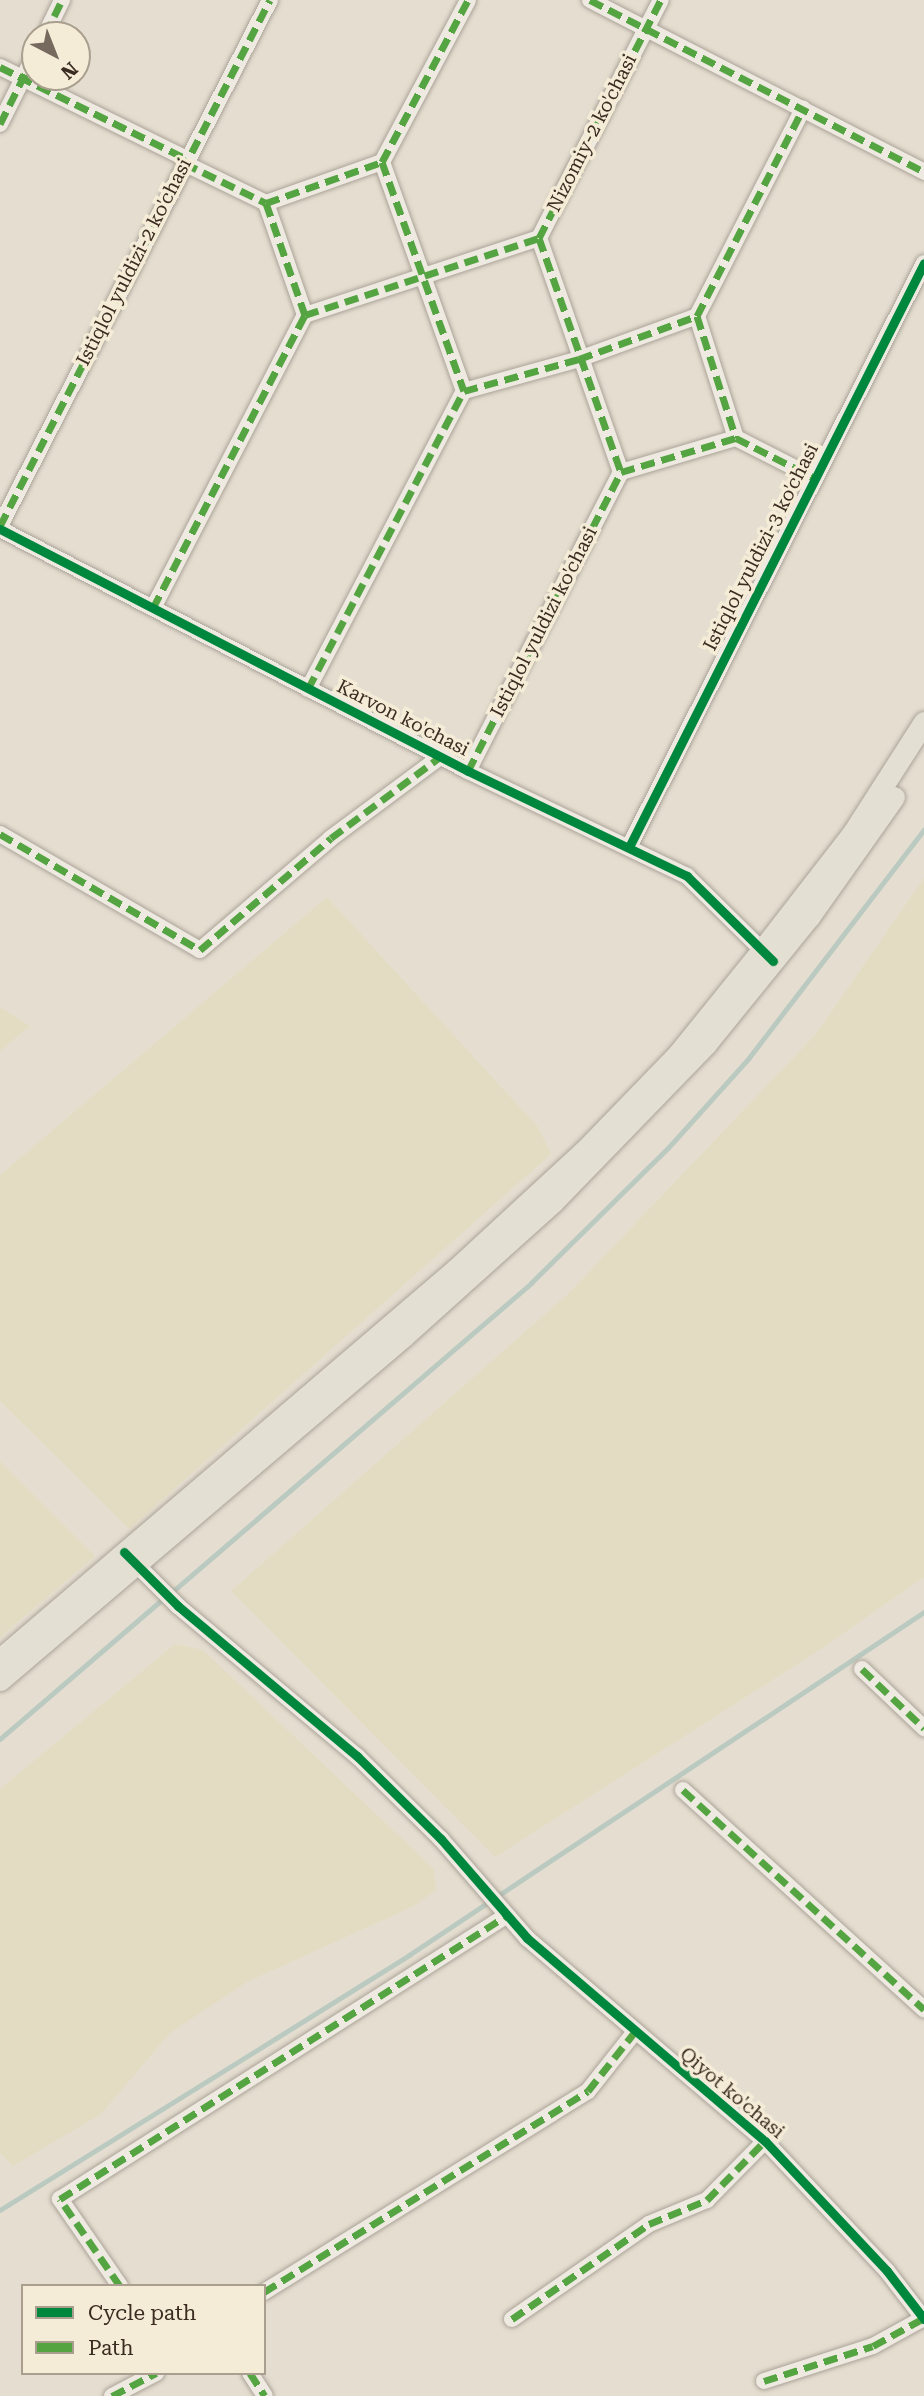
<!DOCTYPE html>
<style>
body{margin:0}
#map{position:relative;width:924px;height:2396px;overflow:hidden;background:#e5ded0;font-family:"Roboto Serif",serif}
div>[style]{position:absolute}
.farmland>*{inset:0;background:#e4dcc2}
.stream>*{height:4.5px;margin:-2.25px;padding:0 2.25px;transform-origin:2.25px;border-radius:2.25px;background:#bbcac1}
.roads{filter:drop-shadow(0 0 2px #aba398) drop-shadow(0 0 2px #aba398)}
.minor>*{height:16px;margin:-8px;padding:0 8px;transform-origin:8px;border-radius:8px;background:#eee9e1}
.major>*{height:21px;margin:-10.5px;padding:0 10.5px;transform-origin:10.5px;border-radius:10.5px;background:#e4dfd3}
.quiet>*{height:7px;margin-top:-3.5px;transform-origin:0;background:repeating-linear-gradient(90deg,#54a441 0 14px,transparent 0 21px)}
.cycleway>*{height:9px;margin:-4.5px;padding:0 4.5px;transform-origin:4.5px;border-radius:4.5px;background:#00873e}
span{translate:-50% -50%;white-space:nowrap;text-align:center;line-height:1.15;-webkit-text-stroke:7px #f5ecd7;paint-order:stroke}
.street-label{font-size:19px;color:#3a2c20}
.legend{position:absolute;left:21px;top:2284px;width:245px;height:91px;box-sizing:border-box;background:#f5ecd7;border:2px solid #aa9f8e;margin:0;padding:9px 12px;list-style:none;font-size:21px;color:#3a2c20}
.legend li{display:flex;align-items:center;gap:14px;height:35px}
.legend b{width:35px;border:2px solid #aa9f8e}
.north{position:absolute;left:21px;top:21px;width:70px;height:70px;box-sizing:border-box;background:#f5ecd7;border:2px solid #aa9f8e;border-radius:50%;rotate:138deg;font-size:19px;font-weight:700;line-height:28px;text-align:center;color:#3a2c20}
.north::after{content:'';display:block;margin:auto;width:24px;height:32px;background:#766a5e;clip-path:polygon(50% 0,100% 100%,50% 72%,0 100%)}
</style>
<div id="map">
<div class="farmland">
<i style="clip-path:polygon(924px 878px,924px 1577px,818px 1651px,495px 1857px,231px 1591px,569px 1293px,816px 1034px)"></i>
<i style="clip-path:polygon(327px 897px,538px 1127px,551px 1154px,129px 1529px,0 1401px,0 1175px)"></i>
<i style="clip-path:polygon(0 1007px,30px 1026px,0 1051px)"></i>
<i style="clip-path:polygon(0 1461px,95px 1556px,0 1637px)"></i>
<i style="clip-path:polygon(175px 1644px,203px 1650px,434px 1869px,436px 1890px,414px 1906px,247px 1982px,170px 2033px,101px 2114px,13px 2166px,0 2153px,0 1789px)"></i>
</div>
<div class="stream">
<i style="left:171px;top:1593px;width:475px;rotate:-40.7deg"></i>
<i style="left:531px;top:1283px;width:192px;rotate:-44.6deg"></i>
<i style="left:668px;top:1148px;width:120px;rotate:-48deg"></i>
<i style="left:748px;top:1059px;width:289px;rotate:-52.5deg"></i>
<i style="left:0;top:1739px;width:216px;rotate:-40.7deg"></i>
<i style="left:0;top:2210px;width:482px;rotate:-31.9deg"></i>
<i style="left:409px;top:1955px;width:619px;rotate:-33.66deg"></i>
</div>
<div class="roads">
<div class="minor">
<i style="left:590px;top:0;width:376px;rotate:27.2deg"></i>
<i style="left:45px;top:35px;width:39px;rotate:-64deg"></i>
<i style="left:0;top:67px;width:208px;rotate:26.2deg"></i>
<i style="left:0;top:124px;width:78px;rotate:-63.4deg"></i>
<i style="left:382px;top:162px;width:243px;rotate:70.3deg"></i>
<i style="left:382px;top:162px;width:183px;rotate:-62deg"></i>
<i style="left:184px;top:163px;width:91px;rotate:26deg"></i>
<i style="left:266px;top:203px;width:119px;rotate:70.8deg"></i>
<i style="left:266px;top:203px;width:123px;rotate:-19.5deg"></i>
<i style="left:539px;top:238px;width:267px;rotate:-62.9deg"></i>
<i style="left:539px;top:238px;width:248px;rotate:70.7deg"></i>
<i style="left:305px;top:315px;width:246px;rotate:-18.2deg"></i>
<i style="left:697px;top:316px;width:233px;rotate:-62.9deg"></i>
<i style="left:697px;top:316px;width:128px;rotate:72.3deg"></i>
<i style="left:464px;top:391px;width:119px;rotate:-15.5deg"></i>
<i style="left:579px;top:359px;width:126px;rotate:-20deg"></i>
<i style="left:621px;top:472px;width:120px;rotate:-16.5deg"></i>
<i style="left:736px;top:438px;width:89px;rotate:26.9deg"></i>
<i style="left:0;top:526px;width:591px;rotate:-62.83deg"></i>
<i style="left:0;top:529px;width:527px;rotate:27.34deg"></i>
<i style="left:468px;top:771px;width:243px;rotate:25.6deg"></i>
<i style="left:687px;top:876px;width:115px;rotate:44.6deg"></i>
<i style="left:153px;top:608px;width:330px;rotate:-62.6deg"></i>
<i style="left:308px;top:689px;width:336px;rotate:-62.4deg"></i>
<i style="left:468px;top:771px;width:336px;rotate:-62.9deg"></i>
<i style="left:0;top:834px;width:231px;rotate:30.1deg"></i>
<i style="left:200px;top:950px;width:172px;rotate:-40.5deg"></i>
<i style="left:331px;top:838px;width:136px;rotate:-36.6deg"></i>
<i style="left:629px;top:847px;width:654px;rotate:-63.2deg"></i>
<i style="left:130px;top:1558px;width:68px;rotate:45deg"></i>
<i style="left:178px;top:1606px;width:234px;rotate:40deg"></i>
<i style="left:357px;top:1756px;width:118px;rotate:44.7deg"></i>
<i style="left:441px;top:1839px;width:131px;rotate:49deg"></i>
<i style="left:527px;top:1938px;width:313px;rotate:40.5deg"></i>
<i style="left:765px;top:2141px;width:178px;rotate:46.8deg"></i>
<i style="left:887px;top:2271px;width:61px;rotate:52.4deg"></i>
<i style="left:862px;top:1669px;width:86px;rotate:43.6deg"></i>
<i style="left:683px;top:1790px;width:326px;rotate:42.3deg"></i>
<i style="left:120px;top:2286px;width:106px;rotate:-124.6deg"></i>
<i style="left:60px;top:2199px;width:528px;rotate:-32.4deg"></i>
<i style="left:264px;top:2292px;width:381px;rotate:-31.8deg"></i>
<i style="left:588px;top:2091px;width:74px;rotate:-51.6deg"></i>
<i style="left:512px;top:2319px;width:167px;rotate:-34.7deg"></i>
<i style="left:649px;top:2224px;width:63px;rotate:-22.5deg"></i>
<i style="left:707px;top:2200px;width:83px;rotate:-45.5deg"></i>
<i style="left:250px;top:2373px;width:27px;rotate:57deg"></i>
<i style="left:764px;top:2381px;width:114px;rotate:-17.8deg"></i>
<i style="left:873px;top:2346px;width:58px;rotate:-28.8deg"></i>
<i style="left:112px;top:2396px;width:50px;rotate:-27.6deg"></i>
</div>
<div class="major">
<i style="left:0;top:1659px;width:600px;rotate:-40.54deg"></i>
<i style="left:456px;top:1269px;width:174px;rotate:-42.7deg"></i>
<i style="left:584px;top:1151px;width:135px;rotate:-45.9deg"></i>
<i style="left:678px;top:1054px;width:134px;rotate:-51.1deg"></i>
<i style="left:762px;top:950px;width:147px;rotate:-52.2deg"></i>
<i style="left:852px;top:834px;width:133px;rotate:-57.3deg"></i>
<i style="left:0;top:1680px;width:531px;rotate:-40.41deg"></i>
<i style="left:404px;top:1336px;width:202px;rotate:-42deg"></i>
<i style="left:554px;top:1201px;width:219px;rotate:-45.9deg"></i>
<i style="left:706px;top:1044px;width:164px;rotate:-51deg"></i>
<i style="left:809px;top:917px;width:147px;rotate:-54.7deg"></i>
</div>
</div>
<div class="quiet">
<i style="left:590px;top:0;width:376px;rotate:27.2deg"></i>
<i style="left:45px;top:35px;width:39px;rotate:-64deg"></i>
<i style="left:0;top:67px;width:208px;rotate:26.2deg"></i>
<i style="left:0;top:124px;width:78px;rotate:-63.4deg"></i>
<i style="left:382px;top:162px;width:243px;rotate:70.3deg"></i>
<i style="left:382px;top:162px;width:183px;rotate:-62deg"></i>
<i style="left:184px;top:163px;width:91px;rotate:26deg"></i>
<i style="left:266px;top:203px;width:119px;rotate:70.8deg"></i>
<i style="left:266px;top:203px;width:123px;rotate:-19.5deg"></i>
<i style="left:539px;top:238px;width:267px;rotate:-62.9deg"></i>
<i style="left:539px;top:238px;width:248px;rotate:70.7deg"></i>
<i style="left:305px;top:315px;width:246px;rotate:-18.2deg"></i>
<i style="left:697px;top:316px;width:233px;rotate:-62.9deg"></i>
<i style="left:697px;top:316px;width:128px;rotate:72.3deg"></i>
<i style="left:464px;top:391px;width:119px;rotate:-15.5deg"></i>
<i style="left:579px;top:359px;width:126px;rotate:-20deg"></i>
<i style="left:621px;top:472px;width:120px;rotate:-16.5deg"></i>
<i style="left:736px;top:438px;width:89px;rotate:26.9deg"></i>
<i style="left:0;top:526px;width:591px;rotate:-62.83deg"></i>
<i style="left:153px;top:608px;width:330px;rotate:-62.6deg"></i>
<i style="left:308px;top:689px;width:336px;rotate:-62.4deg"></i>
<i style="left:468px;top:771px;width:336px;rotate:-62.9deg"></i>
<i style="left:0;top:834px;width:231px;rotate:30.1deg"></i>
<i style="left:200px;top:950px;width:172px;rotate:-40.5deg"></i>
<i style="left:331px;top:838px;width:136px;rotate:-36.6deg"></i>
<i style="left:862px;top:1669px;width:86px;rotate:43.6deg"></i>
<i style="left:683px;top:1790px;width:326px;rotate:42.3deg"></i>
<i style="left:120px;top:2286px;width:106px;rotate:-124.6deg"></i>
<i style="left:60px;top:2199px;width:528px;rotate:-32.4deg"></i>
<i style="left:264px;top:2292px;width:381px;rotate:-31.8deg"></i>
<i style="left:588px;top:2091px;width:74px;rotate:-51.6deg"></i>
<i style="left:512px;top:2319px;width:167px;rotate:-34.7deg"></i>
<i style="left:649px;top:2224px;width:63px;rotate:-22.5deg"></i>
<i style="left:707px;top:2200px;width:83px;rotate:-45.5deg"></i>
<i style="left:250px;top:2373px;width:27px;rotate:57deg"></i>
<i style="left:764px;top:2381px;width:114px;rotate:-17.8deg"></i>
<i style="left:873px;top:2346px;width:58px;rotate:-28.8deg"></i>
<i style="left:112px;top:2396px;width:50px;rotate:-27.6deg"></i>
</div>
<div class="cycleway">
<i style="left:0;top:529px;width:527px;rotate:27.34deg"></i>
<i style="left:468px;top:771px;width:243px;rotate:25.6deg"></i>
<i style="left:687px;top:876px;width:121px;rotate:44.7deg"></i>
<i style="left:629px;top:847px;width:654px;rotate:-63.2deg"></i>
<i style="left:124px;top:1552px;width:76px;rotate:45deg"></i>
<i style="left:178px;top:1606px;width:234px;rotate:40deg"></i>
<i style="left:357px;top:1756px;width:118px;rotate:44.7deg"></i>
<i style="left:441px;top:1839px;width:131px;rotate:49deg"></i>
<i style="left:527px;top:1938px;width:313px;rotate:40.5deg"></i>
<i style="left:765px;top:2141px;width:178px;rotate:46.8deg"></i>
<i style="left:887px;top:2271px;width:61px;rotate:52.4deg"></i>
</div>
<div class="street-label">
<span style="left:592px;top:133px;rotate:-63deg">Nizomiy-2 ko'chasi</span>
<span style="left:134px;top:262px;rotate:-63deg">Istiqlol yuldizi-2 ko'chasi</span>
<span style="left:761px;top:547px;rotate:-63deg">Istiqlol yuldizi-3 ko'chasi</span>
<span style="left:544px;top:622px;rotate:-63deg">Istiqlol yuldizi ko'chasi</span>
<span style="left:403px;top:718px;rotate:27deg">Karvon ko'chasi</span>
<span style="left:732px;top:2093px;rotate:40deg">Qiyot ko'chasi</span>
</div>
<ul class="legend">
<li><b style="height:9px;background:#00873e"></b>Cycle path</li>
<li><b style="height:9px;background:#54a441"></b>Path</li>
</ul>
<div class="north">N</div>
</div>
